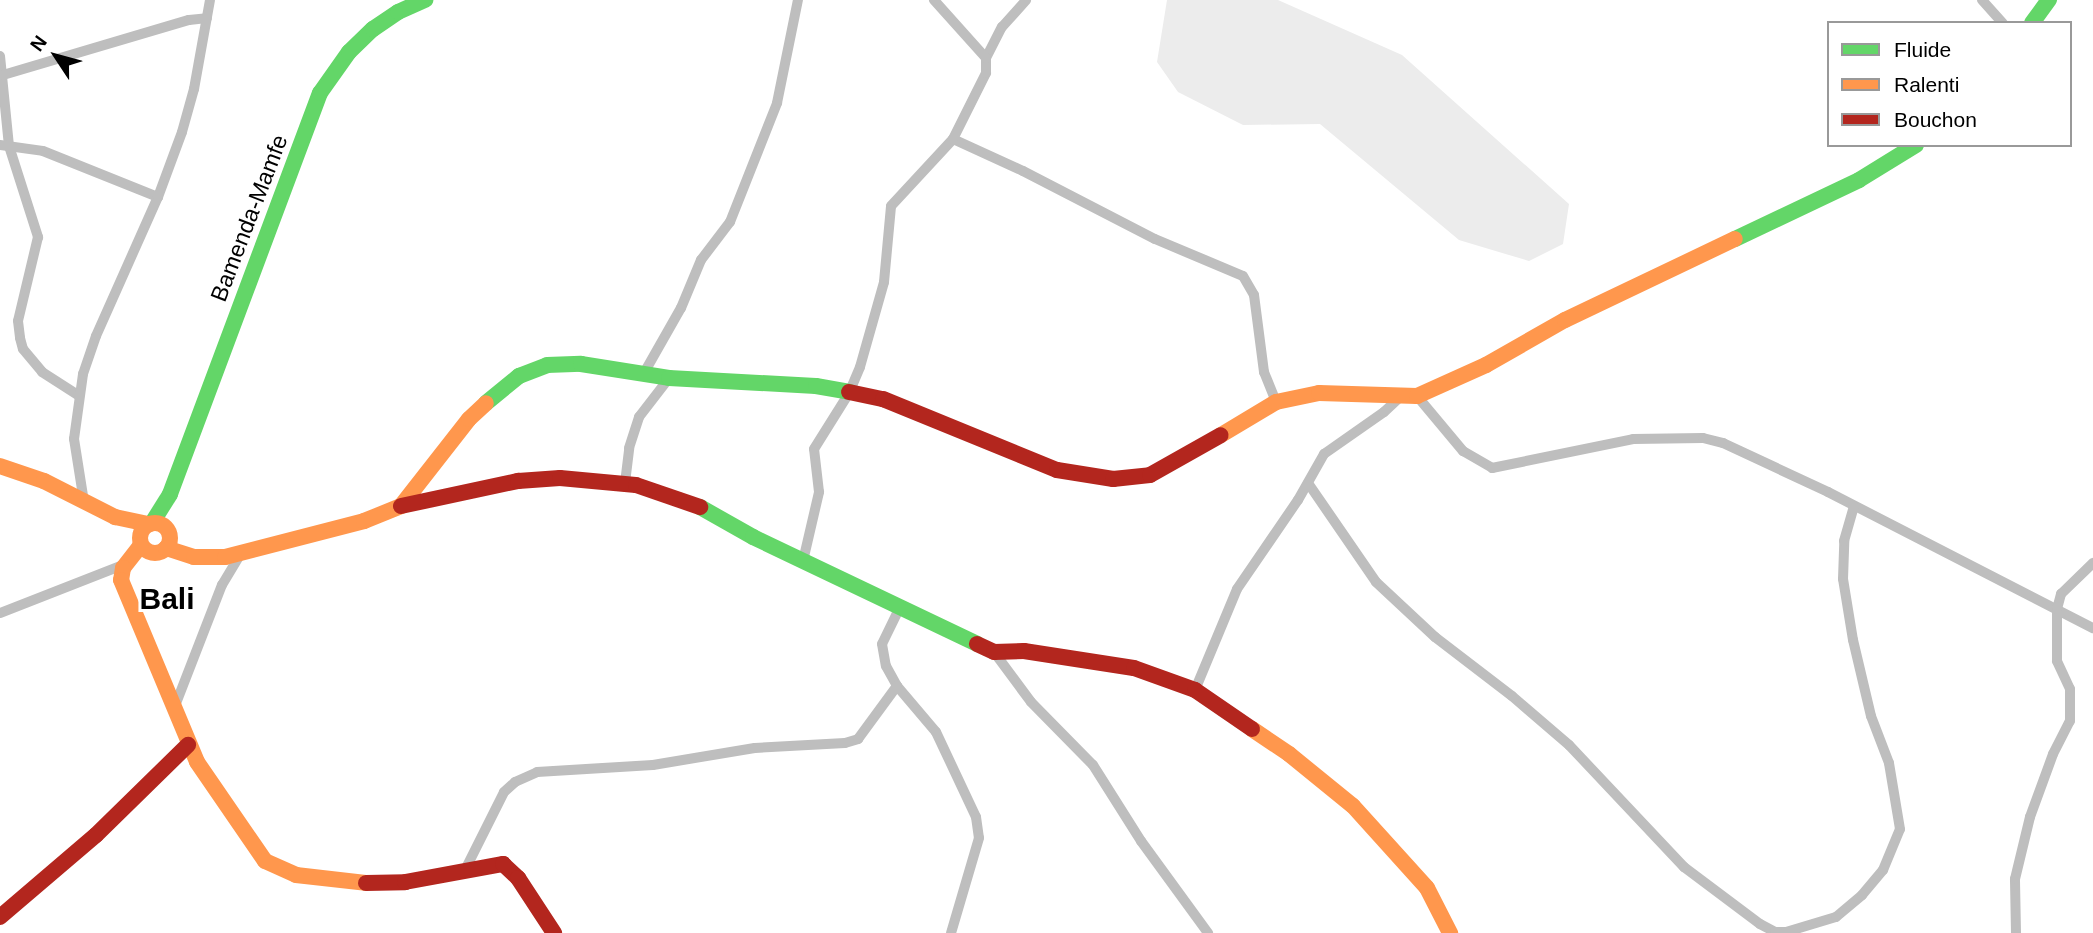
<!DOCTYPE html>
<style>
body{margin:0}
#map{position:relative;width:2093px;height:933px;overflow:hidden;background:#fff;font-family:Helvetica,sans-serif}
div>[style]{position:absolute}
.green>*{inset:0;background:#ececec}
.street>*{height:10px;margin:-5px;padding:0 5px;transform-origin:5px;border-radius:5px;background:#bebebe}
.fast>*{height:16px;margin:-8px;padding:0 8px;transform-origin:8px;border-radius:8px;background:#63d668}
.slow>*{height:16px;margin:-8px;padding:0 8px;transform-origin:8px;border-radius:8px;background:#ff974d}
.slow>.ring{margin:-8px;padding:0;box-sizing:content-box;background:none;border:16px solid #ff974d;border-radius:50%}
.jam>*{height:16px;margin:-8px;padding:0 8px;transform-origin:8px;border-radius:8px;background:#b3261e}
span{translate:-50% -50%;white-space:nowrap;text-align:center;line-height:1.15;-webkit-text-stroke:6px #fff;paint-order:stroke}
.street-label{font-size:23px;color:#000}
.district-label{font-size:30px;color:#000;font-weight:700}
.legend{position:absolute;left:1827px;top:21px;width:245px;height:126px;box-sizing:border-box;background:#fff;border:2px solid #999;margin:0;padding:9px 12px;list-style:none;font-size:21px;color:#000}
.legend li{display:flex;align-items:center;gap:14px;height:35px}
.legend b{width:35px;border:2px solid #999}
.north{position:absolute;left:21px;top:21px;width:70px;height:70px;-webkit-text-stroke:5px #fff;paint-order:stroke;rotate:306deg;font-size:19px;font-weight:700;line-height:28px;text-align:center;color:#000}
.north::after{content:'';display:block;margin:auto;width:24px;height:32px;background:#000;clip-path:polygon(50% 0,100% 100%,50% 72%,0 100%)}
</style>
<div id="map">
<div class="green">
<i style="clip-path:polygon(1167px 0,1278px 0,1402px 55px,1569px 204px,1563px 244px,1529px 261px,1459px 240px,1320px 124px,1243px 125px,1178px 92px,1157px 62px)"></i>
</div>
<div class="street">
<i style="left:1982px;top:0;width:31px;rotate:48deg"></i>
<i style="left:0;top:56px;width:90px;rotate:84.3deg"></i>
<i style="left:9px;top:146px;width:96px;rotate:72.3deg"></i>
<i style="left:38px;top:237px;width:86px;rotate:103.4deg"></i>
<i style="left:18px;top:321px;width:17px;rotate:83deg"></i>
<i style="left:20px;top:338px;width:11px;rotate:75deg"></i>
<i style="left:23px;top:349px;width:30px;rotate:50deg"></i>
<i style="left:42px;top:372px;width:43px;rotate:32.6deg"></i>
<i style="left:986px;top:58px;width:35px;rotate:-63deg"></i>
<i style="left:1002px;top:27px;width:36px;rotate:-48deg"></i>
<i style="left:3px;top:75px;width:194px;rotate:-16.5deg"></i>
<i style="left:189px;top:20px;width:18px;rotate:-6deg"></i>
<i style="left:953px;top:139px;width:77px;rotate:24.6deg"></i>
<i style="left:1023px;top:171px;width:148px;rotate:27.3deg"></i>
<i style="left:1155px;top:239px;width:95px;rotate:22.8deg"></i>
<i style="left:1243px;top:276px;width:22px;rotate:60deg"></i>
<i style="left:1254px;top:295px;width:78px;rotate:82.6deg"></i>
<i style="left:1264px;top:372px;width:32px;rotate:68deg"></i>
<i style="left:0;top:145px;width:43px;rotate:7.9deg"></i>
<i style="left:43px;top:151px;width:124px;rotate:21.8deg"></i>
<i style="left:644px;top:373px;width:75px;rotate:-60.4deg"></i>
<i style="left:681px;top:308px;width:52px;rotate:-67.4deg"></i>
<i style="left:701px;top:260px;width:48px;rotate:-52.7deg"></i>
<i style="left:730px;top:222px;width:128px;rotate:-68.4deg"></i>
<i style="left:777px;top:103px;width:105px;rotate:-78.5deg"></i>
<i style="left:1417px;top:396px;width:72px;rotate:50.1deg"></i>
<i style="left:1463px;top:451px;width:34px;rotate:30deg"></i>
<i style="left:1492px;top:468px;width:144px;rotate:-11.6deg"></i>
<i style="left:1633px;top:439px;width:70px;rotate:-0.8deg"></i>
<i style="left:1703px;top:438px;width:21px;rotate:14deg"></i>
<i style="left:1723px;top:443px;width:116px;rotate:25deg"></i>
<i style="left:1828px;top:492px;width:298px;rotate:27.2deg"></i>
<i style="left:625px;top:483px;width:35px;rotate:-83deg"></i>
<i style="left:629px;top:448px;width:33px;rotate:-72deg"></i>
<i style="left:639px;top:417px;width:49px;rotate:-52.4deg"></i>
<i style="left:1308px;top:483px;width:120px;rotate:55.5deg"></i>
<i style="left:1376px;top:582px;width:81px;rotate:43deg"></i>
<i style="left:1435px;top:637px;width:97px;rotate:37.5deg"></i>
<i style="left:1512px;top:696px;width:75px;rotate:40.7deg"></i>
<i style="left:1569px;top:745px;width:168px;rotate:46.7deg"></i>
<i style="left:1684px;top:867px;width:95px;rotate:36.9deg"></i>
<i style="left:1760px;top:924px;width:17px;rotate:28deg"></i>
<i style="left:1775px;top:932px;width:11px"></i>
<i style="left:1786px;top:932px;width:52px;rotate:-16.7deg"></i>
<i style="left:1836px;top:917px;width:34px;rotate:-40deg"></i>
<i style="left:1862px;top:895px;width:33px;rotate:-50deg"></i>
<i style="left:1883px;top:870px;width:44px;rotate:-67.5deg"></i>
<i style="left:1900px;top:829px;width:67px;rotate:-99.5deg"></i>
<i style="left:1889px;top:763px;width:50px;rotate:-111deg"></i>
<i style="left:1871px;top:716px;width:78px;rotate:-103.3deg"></i>
<i style="left:1853px;top:640px;width:62px;rotate:-99.3deg"></i>
<i style="left:1843px;top:579px;width:38px;rotate:-88deg"></i>
<i style="left:1844px;top:541px;width:36px;rotate:-74deg"></i>
<i style="left:84px;top:502px;width:64px;rotate:-99deg"></i>
<i style="left:74px;top:439px;width:66px;rotate:-82.1deg"></i>
<i style="left:83px;top:374px;width:40px;rotate:-71.1deg"></i>
<i style="left:96px;top:336px;width:152px;rotate:-66deg"></i>
<i style="left:158px;top:197px;width:69px;rotate:-69.7deg"></i>
<i style="left:182px;top:132px;width:45px;rotate:-74.4deg"></i>
<i style="left:194px;top:89px;width:90px;rotate:-79.8deg"></i>
<i style="left:803px;top:561px;width:71px;rotate:-76.9deg"></i>
<i style="left:819px;top:492px;width:43px;rotate:-96.6deg"></i>
<i style="left:814px;top:449px;width:66px;rotate:-58deg"></i>
<i style="left:849px;top:393px;width:28px;rotate:-67deg"></i>
<i style="left:860px;top:367px;width:88px;rotate:-74.2deg"></i>
<i style="left:884px;top:282px;width:76px;rotate:-84.7deg"></i>
<i style="left:891px;top:206px;width:91px;rotate:-47.2deg"></i>
<i style="left:953px;top:139px;width:74px;rotate:-63.4deg"></i>
<i style="left:986px;top:73px;width:15px;rotate:-90deg"></i>
<i style="left:986px;top:58px;width:78px;rotate:-131.9deg"></i>
<i style="left:900px;top:607px;width:41px;rotate:115.9deg"></i>
<i style="left:882px;top:644px;width:22px;rotate:80deg"></i>
<i style="left:886px;top:666px;width:23px;rotate:61deg"></i>
<i style="left:897px;top:686px;width:60px;rotate:49.7deg"></i>
<i style="left:936px;top:732px;width:94px;rotate:64.8deg"></i>
<i style="left:976px;top:817px;width:21px;rotate:82deg"></i>
<i style="left:979px;top:838px;width:99px;rotate:106.4deg"></i>
<i style="left:0;top:613px;width:135px;rotate:-21.3deg"></i>
<i style="left:994px;top:652px;width:62px;rotate:53.5deg"></i>
<i style="left:1031px;top:702px;width:88px;rotate:45.5deg"></i>
<i style="left:1093px;top:765px;width:90px;rotate:57.7deg"></i>
<i style="left:1141px;top:841px;width:114px;rotate:53.9deg"></i>
<i style="left:1195px;top:690px;width:109px;rotate:-67.4deg"></i>
<i style="left:1237px;top:589px;width:108px;rotate:-55.6deg"></i>
<i style="left:1298px;top:500px;width:53px;rotate:-60.5deg"></i>
<i style="left:1324px;top:454px;width:73px;rotate:-35deg"></i>
<i style="left:1384px;top:412px;width:23px;rotate:-43deg"></i>
<i style="left:175px;top:706px;width:130px;rotate:-68.8deg"></i>
<i style="left:222px;top:585px;width:37px;rotate:-59deg"></i>
<i style="left:465px;top:870px;width:87px;rotate:-63.4deg"></i>
<i style="left:504px;top:792px;width:15px;rotate:-42deg"></i>
<i style="left:515px;top:782px;width:24px;rotate:-24deg"></i>
<i style="left:537px;top:772px;width:116px;rotate:-3.5deg"></i>
<i style="left:653px;top:765px;width:103px;rotate:-9.5deg"></i>
<i style="left:755px;top:748px;width:90px;rotate:-3.2deg"></i>
<i style="left:845px;top:743px;width:14px;rotate:-17deg"></i>
<i style="left:858px;top:739px;width:66px;rotate:-53.7deg"></i>
<i style="left:2016px;top:933px;width:54px;rotate:-91.1deg"></i>
<i style="left:2015px;top:879px;width:64px;rotate:-76.4deg"></i>
<i style="left:2030px;top:817px;width:67px;rotate:-69.9deg"></i>
<i style="left:2053px;top:754px;width:37px;rotate:-63deg"></i>
<i style="left:2070px;top:721px;width:32px;rotate:-90deg"></i>
<i style="left:2070px;top:689px;width:31px;rotate:-115deg"></i>
<i style="left:2057px;top:661px;width:52px;rotate:-90deg"></i>
<i style="left:2057px;top:609px;width:16px;rotate:-75deg"></i>
<i style="left:2061px;top:594px;width:45px;rotate:-44.1deg"></i>
</div>
<div class="fast">
<i style="left:2032px;top:23px;width:29px;rotate:-54deg"></i>
<i style="left:1735px;top:239px;width:137px;rotate:-25.4deg"></i>
<i style="left:1859px;top:180px;width:67px;rotate:-31.6deg"></i>
<i style="left:486px;top:403px;width:43px;rotate:-39.3deg"></i>
<i style="left:519px;top:376px;width:30px;rotate:-21deg"></i>
<i style="left:547px;top:365px;width:34px;rotate:-2deg"></i>
<i style="left:581px;top:364px;width:89px;rotate:9deg"></i>
<i style="left:669px;top:378px;width:147px;rotate:3.1deg"></i>
<i style="left:816px;top:386px;width:34px;rotate:10deg"></i>
<i style="left:700px;top:507px;width:61px;rotate:29.5deg"></i>
<i style="left:753px;top:537px;width:248px;rotate:25.5deg"></i>
<i style="left:152px;top:523px;width:34px;rotate:-58deg"></i>
<i style="left:170px;top:494px;width:428px;rotate:-69.5deg"></i>
<i style="left:320px;top:93px;width:50px;rotate:-54.7deg"></i>
<i style="left:349px;top:52px;width:33px;rotate:-44deg"></i>
<i style="left:373px;top:29px;width:30px;rotate:-34deg"></i>
<i style="left:398px;top:12px;width:30px;rotate:-24deg"></i>
</div>
<div class="slow">
<i style="left:1221px;top:435px;width:64px;rotate:-31deg"></i>
<i style="left:1276px;top:402px;width:44px;rotate:-11.8deg"></i>
<i style="left:1319px;top:393px;width:98px;rotate:1.8deg"></i>
<i style="left:1417px;top:396px;width:76px;rotate:-24.2deg"></i>
<i style="left:1486px;top:365px;width:91px;rotate:-29.7deg"></i>
<i style="left:1565px;top:320px;width:188px;rotate:-25.5deg"></i>
<i style="left:0;top:466px;width:46px;rotate:18.8deg"></i>
<i style="left:44px;top:481px;width:80px;rotate:26.9deg"></i>
<i style="left:115px;top:517px;width:35px;rotate:12deg"></i>
<i class="ring" style="left:140px;top:523px;width:14px;height:14px"></i>
<i style="left:141px;top:545px;width:29px;rotate:128deg"></i>
<i style="left:123px;top:568px;width:12px;rotate:99deg"></i>
<i style="left:121px;top:580px;width:197px;rotate:67.3deg"></i>
<i style="left:197px;top:762px;width:120px;rotate:55.5deg"></i>
<i style="left:265px;top:861px;width:34px;rotate:24deg"></i>
<i style="left:296px;top:875px;width:70px;rotate:6.5deg"></i>
<i style="left:166px;top:548px;width:29px;rotate:18deg"></i>
<i style="left:194px;top:557px;width:31px"></i>
<i style="left:225px;top:557px;width:144px;rotate:-14.5deg"></i>
<i style="left:364px;top:521px;width:40px;rotate:-22deg"></i>
<i style="left:401px;top:506px;width:110px;rotate:-52deg"></i>
<i style="left:469px;top:419px;width:23px;rotate:-43deg"></i>
<i style="left:1252px;top:729px;width:45px;rotate:34deg"></i>
<i style="left:1289px;top:754px;width:82px;rotate:39.1deg"></i>
<i style="left:1353px;top:806px;width:110px;rotate:47.9deg"></i>
<i style="left:1427px;top:888px;width:51px;rotate:62.9deg"></i>
</div>
<div class="jam">
<i style="left:849px;top:392px;width:35px;rotate:12deg"></i>
<i style="left:883px;top:399px;width:188px;rotate:22.2deg"></i>
<i style="left:1057px;top:470px;width:57px;rotate:9.1deg"></i>
<i style="left:1113px;top:479px;width:37px;rotate:-6deg"></i>
<i style="left:1150px;top:475px;width:81px;rotate:-29.4deg"></i>
<i style="left:401px;top:506px;width:120px;rotate:-12.1deg"></i>
<i style="left:518px;top:481px;width:42px;rotate:-4.1deg"></i>
<i style="left:560px;top:478px;width:76px;rotate:5.3deg"></i>
<i style="left:636px;top:485px;width:68px;rotate:19deg"></i>
<i style="left:977px;top:644px;width:19px;rotate:25deg"></i>
<i style="left:994px;top:652px;width:30px;rotate:-2deg"></i>
<i style="left:1024px;top:651px;width:111px;rotate:8.8deg"></i>
<i style="left:1134px;top:668px;width:65px;rotate:19.8deg"></i>
<i style="left:1195px;top:690px;width:69px;rotate:34.4deg"></i>
<i style="left:366px;top:883px;width:39px;rotate:-1deg"></i>
<i style="left:405px;top:882px;width:100px;rotate:-10.4deg"></i>
<i style="left:503px;top:864px;width:21px;rotate:43deg"></i>
<i style="left:518px;top:878px;width:66px;rotate:56.8deg"></i>
<i style="left:0;top:917px;width:126px;rotate:-40.5deg"></i>
<i style="left:96px;top:835px;width:129px;rotate:-44.4deg"></i>
</div>
<div class="street-label">
<span style="left:249px;top:218px;rotate:-69deg">Bamenda-Mamfe</span>
</div>
<div class="district-label">
<span style="left:167px;top:599px">Bali</span>
</div>
<ul class="legend">
<li><b style="height:9px;background:#63d668"></b>Fluide</li>
<li><b style="height:9px;background:#ff974d"></b>Ralenti</li>
<li><b style="height:9px;background:#b3261e"></b>Bouchon</li>
</ul>
<div class="north">N</div>
</div>
